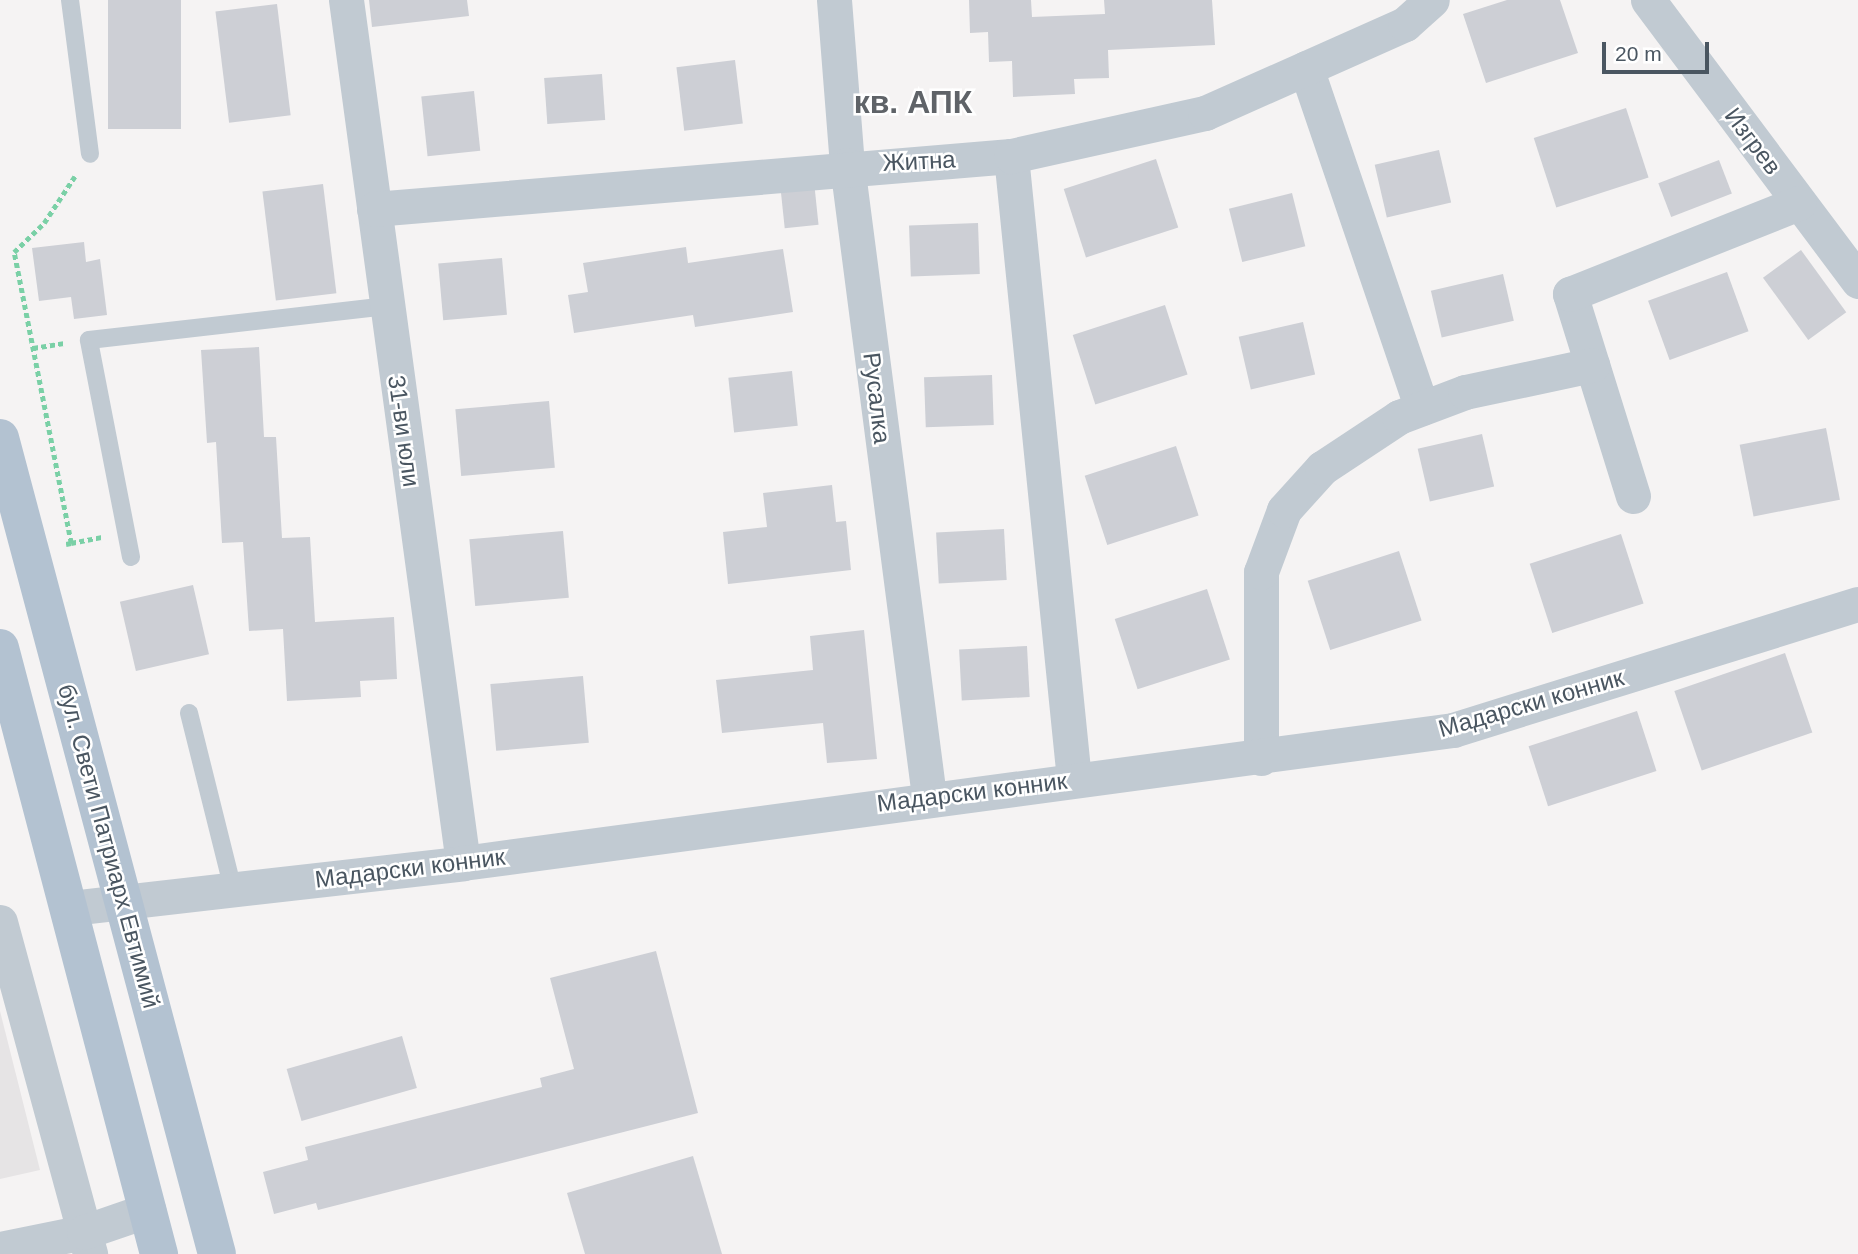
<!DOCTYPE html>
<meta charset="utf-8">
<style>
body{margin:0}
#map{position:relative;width:1858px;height:1254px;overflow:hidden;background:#f5f3f3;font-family:Arial,sans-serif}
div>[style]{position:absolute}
.education>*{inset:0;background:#e6e4e5}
.building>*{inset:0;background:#cdcfd5;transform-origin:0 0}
.path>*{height:4.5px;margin-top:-2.25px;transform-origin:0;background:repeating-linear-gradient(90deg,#7ad0a6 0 5px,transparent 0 8.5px)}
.lane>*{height:18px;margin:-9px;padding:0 9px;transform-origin:9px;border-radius:9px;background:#c1cad2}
.street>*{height:35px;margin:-17.5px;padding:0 17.5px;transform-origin:17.5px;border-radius:17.5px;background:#c1cad2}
.primary>*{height:38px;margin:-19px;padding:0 19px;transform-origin:19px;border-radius:19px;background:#b3c2d1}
span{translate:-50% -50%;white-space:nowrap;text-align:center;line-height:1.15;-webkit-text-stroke:5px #fff;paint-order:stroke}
.street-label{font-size:24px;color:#4a5661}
.district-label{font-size:32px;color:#5f6368;font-weight:700}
.scale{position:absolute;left:1602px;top:42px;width:107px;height:32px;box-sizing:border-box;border:4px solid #4a5661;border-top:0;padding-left:9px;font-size:21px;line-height:24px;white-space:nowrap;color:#4a5661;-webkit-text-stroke:5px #fff;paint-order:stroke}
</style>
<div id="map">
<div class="education">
<i style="clip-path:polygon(0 1011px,40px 1170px,0 1179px)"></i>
</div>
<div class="building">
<i style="left:108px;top:0;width:73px;height:129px"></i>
<i style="clip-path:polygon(369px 0,467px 0,469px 16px,372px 27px)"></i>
<i style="clip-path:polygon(969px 0,1031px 0,1032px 17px,1105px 14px,1104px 0,1212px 0,1215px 45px,1108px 50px,1109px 78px,1074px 79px,1075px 94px,1013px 97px,1012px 61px,989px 62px,988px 32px,970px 33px)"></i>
<i style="clip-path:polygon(1507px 0,1560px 0,1578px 53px,1486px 83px,1463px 14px)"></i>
<i style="left:277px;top:4px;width:112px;height:62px;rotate:83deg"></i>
<i style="left:735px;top:60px;width:64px;height:59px;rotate:83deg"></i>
<i style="left:602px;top:74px;width:46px;height:58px;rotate:86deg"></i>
<i style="left:474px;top:91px;width:60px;height:53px;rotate:84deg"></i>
<i style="left:1626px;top:108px;width:73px;height:97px;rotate:72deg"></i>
<i style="left:1439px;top:150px;width:54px;height:66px;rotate:77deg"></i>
<i style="left:1156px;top:159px;width:72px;height:97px;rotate:72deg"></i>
<i style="left:1719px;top:160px;width:36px;height:65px;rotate:69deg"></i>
<i style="left:813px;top:172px;width:53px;height:34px;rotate:84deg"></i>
<i style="left:323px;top:184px;width:110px;height:61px;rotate:83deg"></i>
<i style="left:1292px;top:193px;width:55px;height:65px;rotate:76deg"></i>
<i style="left:978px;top:223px;width:51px;height:69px;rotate:88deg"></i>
<i style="clip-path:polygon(84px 242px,86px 262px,100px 259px,107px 315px,74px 319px,71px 297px,39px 301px,32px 248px)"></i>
<i style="clip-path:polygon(686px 247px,688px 263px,783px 249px,793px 312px,695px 327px,693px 315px,574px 333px,568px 295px,588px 292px,583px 263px)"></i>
<i style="left:1801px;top:250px;width:77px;height:47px;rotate:54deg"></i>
<i style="left:502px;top:258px;width:57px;height:64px;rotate:85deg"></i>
<i style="left:1727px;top:272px;width:63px;height:84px;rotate:70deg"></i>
<i style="left:1503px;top:274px;width:48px;height:74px;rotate:77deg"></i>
<i style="left:1165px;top:305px;width:73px;height:97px;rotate:72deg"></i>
<i style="left:1303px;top:322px;width:54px;height:66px;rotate:77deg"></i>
<i style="clip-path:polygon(259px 347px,264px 437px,276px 437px,282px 538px,310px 537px,315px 622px,394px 617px,397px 679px,360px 681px,361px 697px,287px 701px,283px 629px,249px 631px,243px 542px,222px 543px,216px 442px,207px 443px,201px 350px)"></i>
<i style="left:792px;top:371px;width:55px;height:64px;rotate:84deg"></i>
<i style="left:992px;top:375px;width:50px;height:68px;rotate:88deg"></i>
<i style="left:549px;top:401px;width:67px;height:94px;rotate:85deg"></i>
<i style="left:1826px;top:428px;width:73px;height:88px;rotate:79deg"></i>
<i style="left:1482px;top:434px;width:54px;height:66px;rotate:77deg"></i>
<i style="left:1176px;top:446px;width:73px;height:96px;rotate:72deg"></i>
<i style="clip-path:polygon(832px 485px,836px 522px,846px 521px,851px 570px,728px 584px,723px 532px,767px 527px,763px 493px)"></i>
<i style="left:1004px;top:529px;width:51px;height:68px;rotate:87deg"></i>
<i style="left:563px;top:531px;width:67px;height:94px;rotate:85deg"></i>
<i style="left:1621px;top:534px;width:73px;height:96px;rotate:72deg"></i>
<i style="left:1399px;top:551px;width:73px;height:96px;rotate:72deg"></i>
<i style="left:193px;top:585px;width:71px;height:75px;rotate:77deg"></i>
<i style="left:1207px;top:589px;width:74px;height:97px;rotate:72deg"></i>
<i style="clip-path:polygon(864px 630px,877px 759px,827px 763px,823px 723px,722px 733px,716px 680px,813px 670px,810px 636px)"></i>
<i style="left:1027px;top:646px;width:51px;height:68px;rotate:87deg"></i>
<i style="left:1785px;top:653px;width:84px;height:117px;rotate:71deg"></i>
<i style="left:583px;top:676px;width:67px;height:93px;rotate:85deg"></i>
<i style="left:1637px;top:711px;width:63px;height:114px;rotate:72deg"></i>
<i style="clip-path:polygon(656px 951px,698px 1113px,318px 1210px,316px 1203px,274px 1214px,263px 1172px,308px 1160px,305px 1147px,542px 1087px,540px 1078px,574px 1069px,550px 978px)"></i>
<i style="left:402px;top:1036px;width:54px;height:120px;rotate:74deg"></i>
<i style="clip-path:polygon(693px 1156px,722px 1254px,585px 1254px,567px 1193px)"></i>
</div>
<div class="path">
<i style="left:33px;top:348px;width:31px;rotate:-9deg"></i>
<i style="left:71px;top:543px;width:32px;rotate:-11deg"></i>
<i style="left:66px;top:544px;width:5px;rotate:-11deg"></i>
<i style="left:71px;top:543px;width:297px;rotate:-101.1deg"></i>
<i style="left:14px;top:252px;width:42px;rotate:-44deg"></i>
<i style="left:44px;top:223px;width:56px;rotate:-56.6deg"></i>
</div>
<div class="lane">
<i style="left:70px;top:0;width:155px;rotate:82.6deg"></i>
<i style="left:131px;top:557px;width:221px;rotate:-101deg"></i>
<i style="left:89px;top:340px;width:300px;rotate:-6.5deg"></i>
<i style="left:189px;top:713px;width:181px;rotate:76deg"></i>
</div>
<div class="street">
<i style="left:346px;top:0;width:871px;rotate:82.28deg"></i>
<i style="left:834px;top:0;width:166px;rotate:85.5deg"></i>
<i style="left:847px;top:165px;width:636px;rotate:82.6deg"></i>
<i style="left:1648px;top:0;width:351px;rotate:53.2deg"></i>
<i style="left:1306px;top:68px;width:359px;rotate:71.2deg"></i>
<i style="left:1011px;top:156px;width:626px;rotate:84.23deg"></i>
<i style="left:374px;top:209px;width:639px;rotate:-4.76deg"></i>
<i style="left:1011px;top:156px;width:199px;rotate:-12.5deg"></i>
<i style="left:1205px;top:113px;width:219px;rotate:-24deg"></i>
<i style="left:1405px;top:24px;width:36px;rotate:-42deg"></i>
<i style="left:1633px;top:496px;width:212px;rotate:-107.3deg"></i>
<i style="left:1570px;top:294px;width:246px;rotate:-21.7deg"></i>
<i style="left:1261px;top:758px;width:186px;rotate:-90deg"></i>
<i style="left:1261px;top:572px;width:66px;rotate:-69.6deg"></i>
<i style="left:1284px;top:510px;width:57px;rotate:-47.9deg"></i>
<i style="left:1322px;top:468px;width:92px;rotate:-33.5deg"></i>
<i style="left:1399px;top:417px;width:71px;rotate:-20.7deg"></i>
<i style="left:1465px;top:392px;width:130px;rotate:-12deg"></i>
<i style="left:71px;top:908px;width:395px;rotate:-6.5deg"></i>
<i style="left:463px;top:863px;width:999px;rotate:-7.65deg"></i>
<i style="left:1453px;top:730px;width:424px;rotate:-17.3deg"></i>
<i style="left:0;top:922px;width:344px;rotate:74.8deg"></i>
<i style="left:0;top:1249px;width:86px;rotate:-11.4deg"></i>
<i style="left:84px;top:1232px;width:68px;rotate:-19deg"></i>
</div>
<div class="primary">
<i style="left:0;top:438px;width:844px;rotate:75.11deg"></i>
<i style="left:0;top:648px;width:627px;rotate:75.3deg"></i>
</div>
<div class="street-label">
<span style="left:1753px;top:141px;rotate:53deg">Изгрев</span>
<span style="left:919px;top:161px;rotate:-3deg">Житна</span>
<span style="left:877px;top:398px;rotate:83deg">Русалка</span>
<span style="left:404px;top:431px;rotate:82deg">31-ви юли</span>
<span style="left:1531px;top:703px;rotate:-16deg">Мадарски конник</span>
<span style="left:972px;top:792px;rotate:-7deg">Мадарски конник</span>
<span style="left:109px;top:846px;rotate:75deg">бул. Свети Патриарх Евтимий</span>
<span style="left:410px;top:868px;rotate:-7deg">Мадарски конник</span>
</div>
<div class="district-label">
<span style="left:913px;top:102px">кв. АПК</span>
</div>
<div class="scale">20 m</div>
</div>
